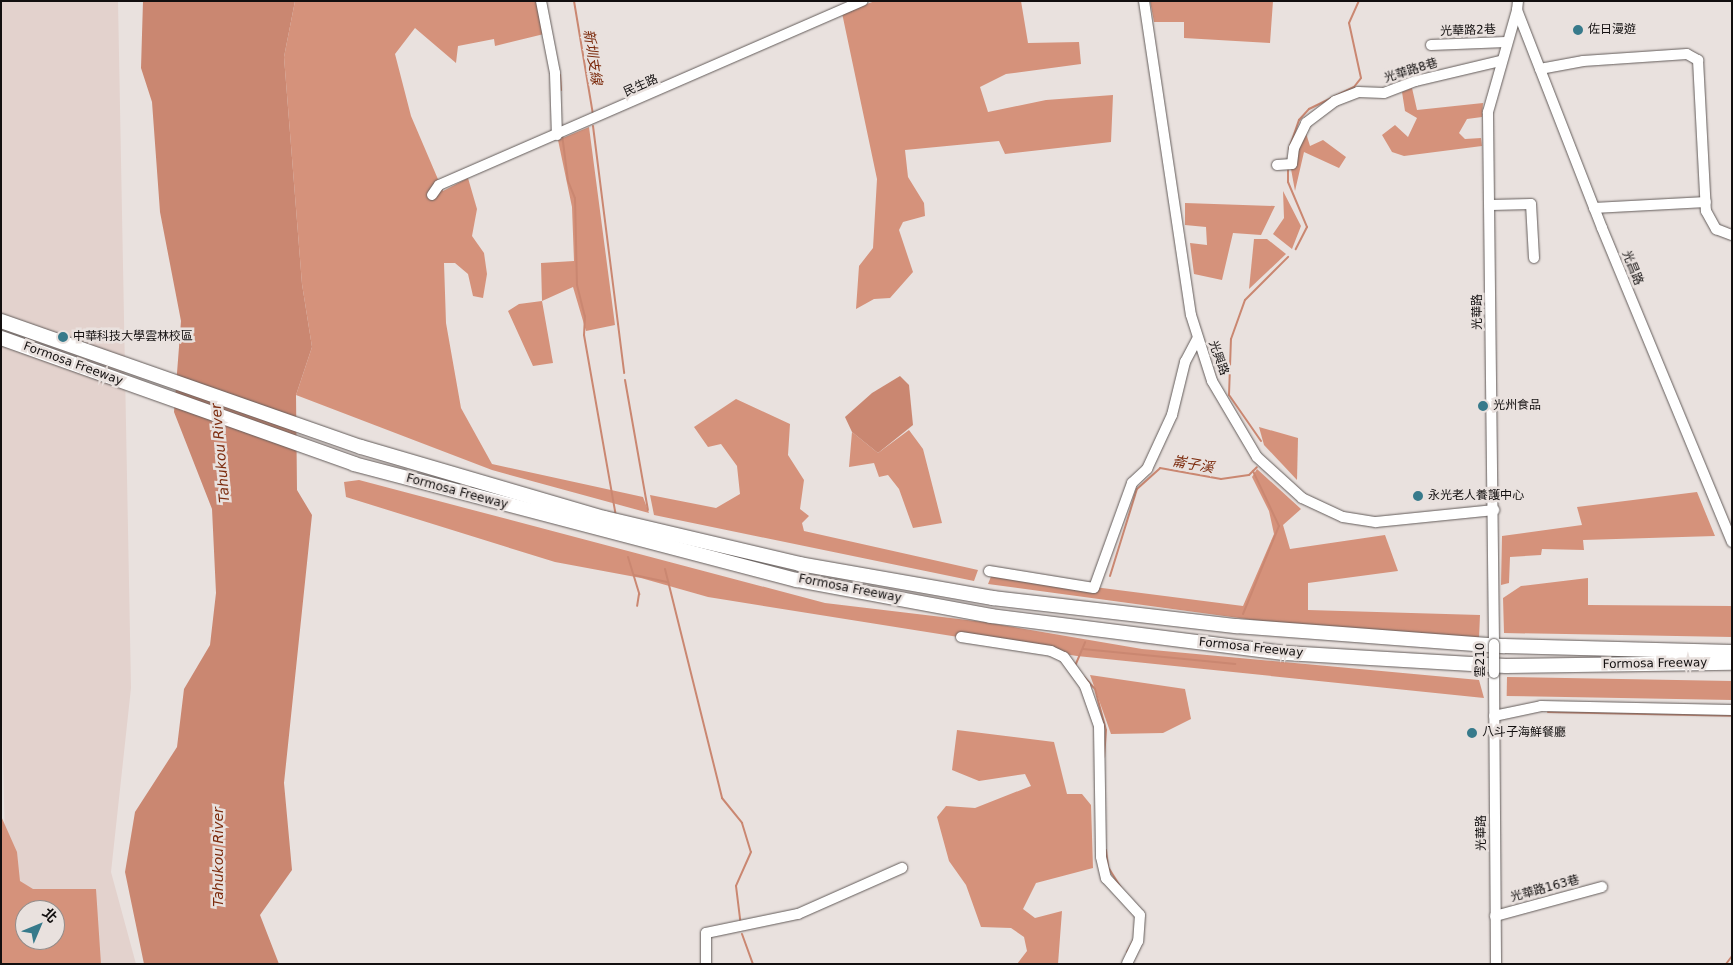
<!DOCTYPE html>
<meta charset="utf-8">
<style>
body{margin:0}
#map{position:relative;width:1733px;height:965px;overflow:hidden;background:#e9e1de;font-family:"DejaVu Sans","Noto Sans TC",sans-serif}
div>[style]{position:absolute}
.built>*{inset:0;background:#e3d2cd}
.forest>*{inset:0;background:#d5927b;transform-origin:0 0}
.water>*{inset:0;background:#ca8771}
.stream>*{height:2px;margin:-1px;padding:0 1px;transform-origin:1px;border-radius:1px;background:#ca8771}
.roads{filter:drop-shadow(0 0 1px #635c5a) drop-shadow(0 0 1px #635c5a)}
.minor>*{height:10px;margin:-5px;padding:0 5px;transform-origin:5px;border-radius:5px;background:#fff}
.highway>*{height:14px;margin:-7px;padding:0 7px;transform-origin:7px;border-radius:7px;background:#fff}
.bridges{filter:drop-shadow(0 0 1px #635c5a) drop-shadow(0 0 1px #635c5a)}
.minor-bridge>*{height:10px;margin:-5px;padding:0 5px;transform-origin:5px;border-radius:5px;background:#fff}
.dots>*{width:14px;height:14px;translate:-50% -50%;box-sizing:border-box;border:2px solid #e9e1de;border-radius:50%}
span{translate:-50% -50%;white-space:nowrap;text-align:center;line-height:1.15;-webkit-text-stroke:5px #e9e1de;paint-order:stroke}
.poi-label{font-size:12px;color:#120f0f}
.left{translate:0 -50%;text-align:left}
.street-label{font-size:12px;color:#120f0f}
.water-label{font-size:14px;color:#7c2b0d;font-style:italic}
.frame{position:absolute;inset:0;border:2px solid #120f0f;pointer-events:none}
.north{position:absolute;left:15px;top:900px;width:50px;height:50px;box-sizing:border-box;background:#e9e1de;border:1px solid #938d8b;border-radius:50%;rotate:45deg;font-size:14px;font-weight:700;line-height:20px;text-align:center;color:#120f0f}
.north::after{content:'';display:block;margin:auto;width:18px;height:22px;background:#377a8b;clip-path:polygon(50% 0,100% 100%,50% 72%,0 100%)}
</style>
<div id="map">
<div class="built">
<i style="clip-path:polygon(evenodd,1px 1px,118px 1px,131px 688px,111px 872px,136px 964px,14px 964px,7px 928px,1px 673px,1px 1px,25px 910px,55px 910px,55px 940px,25px 940px,25px 910px)"></i>
</div>
<div class="forest">
<i style="clip-path:polygon(295px 1px,539px 1px,544px 34px,495px 46px,494px 39px,458px 46px,456px 63px,415px 28px,395px 54px,411px 116px,443px 191px,468px 178px,477px 209px,472px 236px,484px 253px,487px 274px,483px 298px,473px 296px,468px 274px,455px 263px,444px 263px,446px 323px,461px 408px,492px 464px,643px 497px,649px 513px,492px 470px,296px 395px,312px 347px,302px 284px,284px 57px)"></i>
<i style="clip-path:polygon(875px 1px,1021px 1px,1028px 43px,1079px 42px,1081px 64px,1006px 74px,980px 87px,988px 112px,1046px 100px,1113px 95px,1111px 142px,1005px 154px,999px 141px,905px 150px,908px 177px,924px 203px,925px 216px,903px 222px,899px 230px,913px 272px,890px 298px,874px 299px,856px 309px,859px 266px,873px 248px,877px 179px,842px 13px)"></i>
<i style="clip-path:polygon(1150px 1px,1273px 1px,1270px 43px,1184px 38px,1184px 22px,1154px 22px)"></i>
<i style="clip-path:polygon(1412px 88px,1417px 110px,1483px 103px,1482px 117px,1467px 119px,1459px 133px,1465px 139px,1481px 138px,1482px 146px,1404px 156px,1392px 152px,1382px 135px,1395px 125px,1408px 137px,1417px 118px,1405px 111px,1402px 92px)"></i>
<i style="clip-path:polygon(589px 127px,615px 325px,586px 331px,573px 287px,542px 301px,553px 363px,533px 366px,508px 311px,519px 304px,542px 301px,541px 263px,574px 261px,572px 207px,558px 140px)"></i>
<i style="clip-path:polygon(1305px 130px,1310px 146px,1323px 140px,1346px 157px,1339px 168px,1304px 152px,1295px 191px,1291px 169px)"></i>
<i style="clip-path:polygon(1283px 191px,1301px 226px,1292px 249px,1273px 234px,1284px 218px)"></i>
<i style="clip-path:polygon(1185px 203px,1275px 206px,1261px 235px,1233px 233px,1222px 280px,1194px 274px,1190px 243px,1207px 245px,1206px 227px,1185px 225px)"></i>
<i style="clip-path:polygon(1254px 239px,1267px 239px,1286px 254px,1249px 289px)"></i>
<i style="clip-path:polygon(736px 399px,790px 424px,788px 455px,804px 480px,800px 509px,809px 516px,802px 523px,804px 531px,978px 570px,974px 581px,654px 515px,650px 495px,716px 508px,740px 494px,737px 466px,721px 444px,708px 447px,694px 427px)"></i>
<i style="clip-path:polygon(1259px 427px,1298px 438px,1297px 480px,1264px 445px)"></i>
<i style="clip-path:polygon(909px 430px,923px 449px,942px 523px,913px 528px,899px 489px,888px 475px,879px 477px,874px 463px,849px 467px,852px 432px,878px 453px)"></i>
<i style="clip-path:polygon(1257px 469px,1301px 509px,1283px 525px,1290px 549px,1385px 535px,1398px 571px,1308px 583px,1308px 610px,1480px 615px,1479px 639px,1283px 624px,988px 584px,992px 574px,1243px 606px,1274px 534px,1269px 511px,1252px 477px)"></i>
<i style="clip-path:polygon(359px 480px,825px 603px,984px 622px,1142px 649px,1479px 680px,1484px 698px,1077px 656px,708px 597px,641px 578px,555px 562px,346px 497px,344px 482px)"></i>
<i style="clip-path:polygon(1697px 492px,1715px 536px,1583px 540px,1584px 550px,1542px 549px,1541px 555px,1510px 557px,1509px 583px,1501px 585px,1502px 536px,1582px 525px,1577px 507px)"></i>
<i style="clip-path:polygon(1588px 578px,1588px 605px,1732px 606px,1732px 637px,1504px 633px,1503px 598px,1521px 586px)"></i>
<i style="clip-path:polygon(1090px 675px,1185px 689px,1191px 719px,1163px 733px,1111px 734px)"></i>
<i style="left:1507px;top:677px;width:225px;height:19px;rotate:1deg"></i>
<i style="clip-path:polygon(957px 730px,1054px 742px,1067px 794px,1082px 794px,1091px 805px,1093px 868px,1036px 883px,1023px 909px,1035px 918px,1062px 911px,1058px 964px,1017px 964px,1027px 951px,1024px 937px,1011px 928px,981px 927px,966px 885px,949px 861px,937px 817px,946px 806px,975px 808px,1031px 786px,1025px 774px,979px 781px,952px 770px)"></i>
<i style="clip-path:polygon(evenodd,1px 816px,17px 852px,20px 881px,33px 889px,96px 889px,101px 964px,1px 964px,1px 816px,25px 910px,55px 910px,55px 940px,25px 940px,25px 910px)"></i>
</div>
<div class="water">
<i style="clip-path:polygon(143px 1px,295px 1px,284px 57px,302px 284px,312px 347px,296px 395px,297px 490px,312px 515px,284px 783px,292px 870px,260px 915px,279px 964px,144px 964px,125px 872px,135px 812px,177px 747px,184px 689px,210px 645px,216px 593px,212px 509px,174px 412px,181px 321px,160px 212px,152px 102px,141px 68px)"></i>
<i style="clip-path:polygon(900px 376px,909px 385px,913px 425px,878px 453px,852px 432px,845px 417px,872px 393px)"></i>
</div>
<div class="stream">
<i style="left:574px;top:1px;width:115px;rotate:80.5deg"></i>
<i style="left:560px;top:75px;width:15px;rotate:86deg"></i>
<i style="left:593px;top:126px;width:249px;rotate:82.8deg"></i>
<i style="left:562px;top:134px;width:47px;rotate:82.7deg"></i>
<i style="left:568px;top:181px;width:18px;rotate:68deg"></i>
<i style="left:575px;top:198px;width:87px;rotate:88.7deg"></i>
<i style="left:577px;top:285px;width:32px;rotate:76deg"></i>
<i style="left:585px;top:316px;width:19px;rotate:93deg"></i>
<i style="left:584px;top:335px;width:184px;rotate:80deg"></i>
<i style="left:1289px;top:149px;width:31px;rotate:-71deg"></i>
<i style="left:1299px;top:120px;width:15px;rotate:-48deg"></i>
<i style="left:1309px;top:109px;width:50px;rotate:-26.1deg"></i>
<i style="left:1354px;top:87px;width:11px;rotate:-52deg"></i>
<i style="left:1361px;top:78px;width:56px;rotate:-102.3deg"></i>
<i style="left:1349px;top:23px;width:24px;rotate:-66deg"></i>
<i style="left:1288px;top:170px;width:12px;rotate:90deg"></i>
<i style="left:1288px;top:182px;width:49px;rotate:67.1deg"></i>
<i style="left:1307px;top:227px;width:25px;rotate:117deg"></i>
<i style="left:625px;top:380px;width:132px;rotate:80deg"></i>
<i style="left:1261px;top:441px;width:56px;rotate:-124.8deg"></i>
<i style="left:1229px;top:395px;width:56px;rotate:-88deg"></i>
<i style="left:1231px;top:339px;width:41px;rotate:-70.3deg"></i>
<i style="left:1245px;top:300px;width:61px;rotate:-45deg"></i>
<i style="left:628px;top:557px;width:39px;rotate:73deg"></i>
<i style="left:639px;top:594px;width:12px;rotate:99deg"></i>
<i style="left:665px;top:569px;width:236px;rotate:76deg"></i>
<i style="left:722px;top:798px;width:32px;rotate:51deg"></i>
<i style="left:742px;top:823px;width:30px;rotate:73deg"></i>
<i style="left:751px;top:852px;width:37px;rotate:114deg"></i>
<i style="left:736px;top:886px;width:35px;rotate:83deg"></i>
<i style="left:634px;top:575px;width:35px;rotate:12deg"></i>
<i style="left:1110px;top:576px;width:91px;rotate:-72.8deg"></i>
<i style="left:1137px;top:489px;width:31px;rotate:-42deg"></i>
<i style="left:1160px;top:468px;width:62px;rotate:10.2deg"></i>
<i style="left:1221px;top:479px;width:28px;rotate:-8deg"></i>
<i style="left:1249px;top:475px;width:11px;rotate:-45deg"></i>
<i style="left:1243px;top:614px;width:95px;rotate:-67.8deg"></i>
<i style="left:1279px;top:526px;width:61px;rotate:-115.3deg"></i>
<i style="left:1083px;top:649px;width:153px;rotate:5.6deg"></i>
<i style="left:1075px;top:666px;width:26px;rotate:-67deg"></i>
<i style="left:1084px;top:677px;width:16px;rotate:47deg"></i>
<i style="left:1095px;top:689px;width:42px;rotate:75deg"></i>
<i style="left:1106px;top:730px;width:27px;rotate:94deg"></i>
<i style="left:1548px;top:712px;width:184px;rotate:1.2deg"></i>
<i style="left:1106px;top:850px;width:17px;rotate:83deg"></i>
<i style="left:1108px;top:867px;width:26px;rotate:58deg"></i>
<i style="left:742px;top:934px;width:32px;rotate:70deg"></i>
<i style="left:1127px;top:952px;width:13px;rotate:-61deg"></i>
<i style="left:1726px;top:964px;width:10px;rotate:-53deg"></i>
</div>
<div class="roads">
<div class="minor">
<i style="left:541px;top:1px;width:73px;rotate:79deg"></i>
<i style="left:555px;top:73px;width:62px;rotate:88.2deg"></i>
<i style="left:1144px;top:1px;width:317px;rotate:81.5deg"></i>
<i style="left:1191px;top:315px;width:69px;rotate:72.3deg"></i>
<i style="left:1212px;top:381px;width:88px;rotate:59.4deg"></i>
<i style="left:1257px;top:457px;width:61px;rotate:42.3deg"></i>
<i style="left:1302px;top:498px;width:45px;rotate:24.9deg"></i>
<i style="left:1343px;top:517px;width:33px;rotate:9deg"></i>
<i style="left:1376px;top:522px;width:119px;rotate:-5.8deg"></i>
<i style="left:1518px;top:1px;width:9px;rotate:96deg"></i>
<i style="left:1517px;top:10px;width:234px;rotate:68.7deg"></i>
<i style="left:1602px;top:228px;width:340px;rotate:67.5deg"></i>
<i style="left:1431px;top:45px;width:75px;rotate:-2.3deg"></i>
<i style="left:1540px;top:69px;width:44px;rotate:-10.5deg"></i>
<i style="left:1583px;top:61px;width:104px;rotate:-3.9deg"></i>
<i style="left:1687px;top:54px;width:13px;rotate:29deg"></i>
<i style="left:1698px;top:60px;width:151px;rotate:87deg"></i>
<i style="left:1706px;top:211px;width:21px;rotate:61deg"></i>
<i style="left:1716px;top:229px;width:17px;rotate:21deg"></i>
<i style="left:1277px;top:165px;width:15px;rotate:-4deg"></i>
<i style="left:1292px;top:164px;width:16px;rotate:-83deg"></i>
<i style="left:1294px;top:148px;width:28px;rotate:-64deg"></i>
<i style="left:1306px;top:123px;width:36px;rotate:-37deg"></i>
<i style="left:1335px;top:101px;width:25px;rotate:-21deg"></i>
<i style="left:1358px;top:92px;width:26px;rotate:2deg"></i>
<i style="left:1384px;top:93px;width:34px;rotate:-21deg"></i>
<i style="left:1416px;top:81px;width:86px;rotate:-13.4deg"></i>
<i style="left:432px;top:195px;width:12px;rotate:-55deg"></i>
<i style="left:439px;top:185px;width:462px;rotate:-23.5deg"></i>
<i style="left:1491px;top:205px;width:40px;rotate:-1.4deg"></i>
<i style="left:1531px;top:204px;width:54px;rotate:86.8deg"></i>
<i style="left:1594px;top:208px;width:112px;rotate:-3.1deg"></i>
<i style="left:989px;top:571px;width:106px;rotate:9.2deg"></i>
<i style="left:1094px;top:588px;width:112px;rotate:-70.1deg"></i>
<i style="left:1132px;top:483px;width:21px;rotate:-43deg"></i>
<i style="left:1147px;top:469px;width:60px;rotate:-65.2deg"></i>
<i style="left:1172px;top:415px;width:55px;rotate:-76.2deg"></i>
<i style="left:1185px;top:362px;width:27px;rotate:-62deg"></i>
<i style="left:961px;top:637px;width:91px;rotate:8.8deg"></i>
<i style="left:1051px;top:651px;width:14px;rotate:25deg"></i>
<i style="left:1064px;top:657px;width:36px;rotate:54deg"></i>
<i style="left:1085px;top:686px;width:42px;rotate:70.7deg"></i>
<i style="left:1099px;top:726px;width:131px;rotate:89.1deg"></i>
<i style="left:1101px;top:857px;width:22px;rotate:77deg"></i>
<i style="left:1106px;top:878px;width:50px;rotate:47.4deg"></i>
<i style="left:1140px;top:915px;width:26px;rotate:94deg"></i>
<i style="left:1138px;top:941px;width:25px;rotate:116deg"></i>
<i style="left:1494px;top:644px;width:532px;rotate:-90.65deg"></i>
<i style="left:1488px;top:112px;width:106px;rotate:-74.1deg"></i>
<i style="left:1494px;top:673px;width:291px;rotate:89.6deg"></i>
<i style="left:1494px;top:716px;width:48px;rotate:-12deg"></i>
<i style="left:1541px;top:706px;width:191px;rotate:1.2deg"></i>
<i style="left:1495px;top:916px;width:111px;rotate:-15.2deg"></i>
<i style="left:706px;top:964px;width:31px;rotate:-90deg"></i>
<i style="left:706px;top:933px;width:94px;rotate:-11.7deg"></i>
<i style="left:798px;top:914px;width:114px;rotate:-23.9deg"></i>
</div>
<div class="highway">
<i style="left:1px;top:321px;width:381px;rotate:19.3deg"></i>
<i style="left:361px;top:447px;width:253px;rotate:16.3deg"></i>
<i style="left:604px;top:518px;width:201px;rotate:13.2deg"></i>
<i style="left:800px;top:564px;width:196px;rotate:10deg"></i>
<i style="left:993px;top:598px;width:245px;rotate:6.6deg"></i>
<i style="left:1236px;top:626px;width:269px;rotate:4.3deg"></i>
<i style="left:1504px;top:646px;width:228px;rotate:1.5deg"></i>
<i style="left:1px;top:338px;width:375px;rotate:19.6deg"></i>
<i style="left:354px;top:464px;width:458px;rotate:14.7deg"></i>
<i style="left:797px;top:580px;width:197px;rotate:10.5deg"></i>
<i style="left:991px;top:616px;width:296px;rotate:7.2deg"></i>
<i style="left:1285px;top:653px;width:221px;rotate:3.4deg"></i>
<i style="left:1506px;top:666px;width:226px;rotate:-0.8deg"></i>
</div>
</div>
<div class="bridges">
<div class="minor-bridge">
<i style="left:1494px;top:644px;width:29px;rotate:90deg"></i>
</div>
</div>
<div class="dots">
<i style="left:1578px;top:30px;background:#377a8b"></i>
<i style="left:63px;top:337px;background:#377a8b"></i>
<i style="left:1483px;top:406px;background:#377a8b"></i>
<i style="left:1418px;top:496px;background:#377a8b"></i>
<i style="left:1472px;top:733px;background:#377a8b"></i>
</div>
<div class="poi-label">
<span class="left" style="left:1588px;top:30px">佐日漫遊</span>
<span class="left" style="left:73px;top:337px">中華科技大學雲林校區</span>
<span class="left" style="left:1493px;top:406px">光州食品</span>
<span class="left" style="left:1428px;top:496px">永光老人養護中心</span>
<span class="left" style="left:1482px;top:733px">八斗子海鮮餐廳</span>
</div>
<div class="street-label">
<span style="left:1468px;top:31px;rotate:-2deg">光華路2巷</span>
<span style="left:1411px;top:71px;rotate:-17deg">光華路8巷</span>
<span style="left:641px;top:86px;rotate:-24deg">民生路</span>
<span style="left:1632px;top:268px;rotate:68deg">光昌路</span>
<span style="left:1478px;top:312px;rotate:-90deg">光華路</span>
<span style="left:1218px;top:358px;rotate:70deg">光興路</span>
<span style="left:73px;top:364px;rotate:20deg">Formosa Freeway</span>
<span style="left:457px;top:492px;rotate:15deg">Formosa Freeway</span>
<span style="left:850px;top:589px;rotate:11deg">Formosa Freeway</span>
<span style="left:1251px;top:648px;rotate:6deg">Formosa Freeway</span>
<span style="left:1481px;top:660px;rotate:-90deg">雲210</span>
<span style="left:1655px;top:664px;rotate:-1deg">Formosa Freeway</span>
<span style="left:1482px;top:833px;rotate:-90deg">光華路</span>
<span style="left:1545px;top:889px;rotate:-15deg">光華路163巷</span>
</div>
<div class="water-label">
<span style="left:593px;top:57px;rotate:81deg">新圳支線</span>
<span style="left:220px;top:453px;rotate:-95deg">Tahukou River</span>
<span style="left:1193px;top:464px;rotate:10deg">崙子溪</span>
<span style="left:218px;top:857px;rotate:-90deg">Tahukou River</span>
</div>
<div class="frame"></div>
<div class="north">北</div>
</div>
